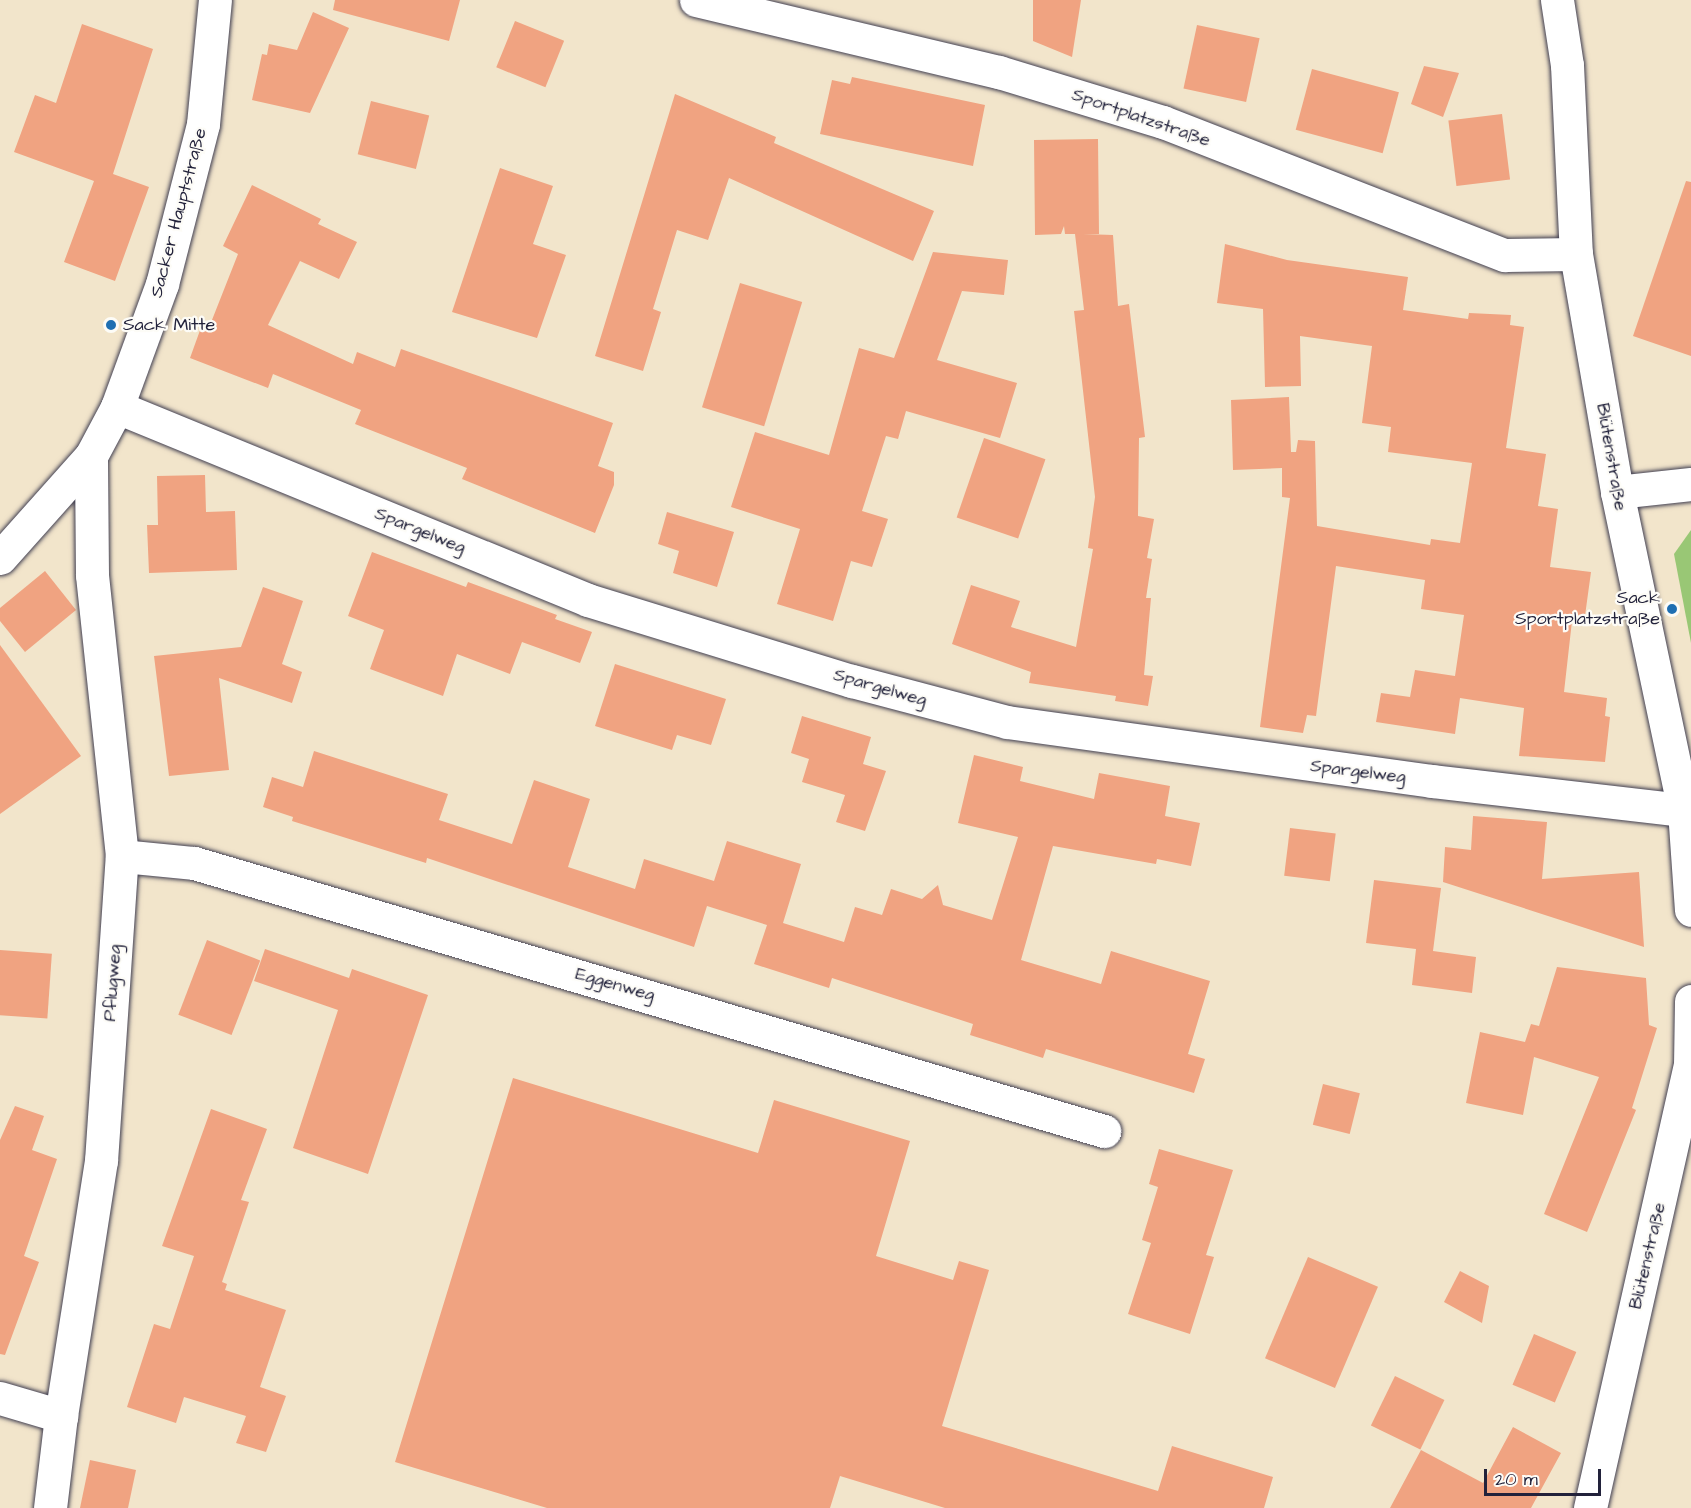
<!DOCTYPE html>
<meta charset="utf-8">
<style>
body{margin:0}
#map{position:relative;width:1691px;height:1508px;overflow:hidden;background:#f2e5cb;font-family:"Architects Daughter",sans-serif}
div>[style]{position:absolute}
.green>*{inset:0;background:#99c775}
.building>*{inset:0;background:#f0a381;transform-origin:0 0}
.roads{filter:drop-shadow(0 0 2px #413f51) drop-shadow(0 0 2px #413f51)}
.minor>*{height:33px;margin:-16.5px;padding:0 16.5px;transform-origin:16.5px;border-radius:16.5px;background:#fff}
.dots>*{width:16px;height:16px;translate:-50% -50%;box-sizing:border-box;border:3px solid #fdfcf7;border-radius:50%}
span{translate:-50% -50%;white-space:nowrap;text-align:center;line-height:1.15;-webkit-text-stroke:4.5px #fdfcf7;paint-order:stroke}
.street-label{font-size:18px;color:#22223b}
.poi-label{font-size:18px;color:#22223b}
.left{translate:0 -50%;text-align:left}
.right{translate:-100% -50%;text-align:right}
.scale{position:absolute;left:1484px;top:1469px;width:117px;height:27px;box-sizing:border-box;border:3px solid #22223b;border-top:0;padding-left:8px;font-size:18px;line-height:21px;white-space:nowrap;color:#22223b;-webkit-text-stroke:4px #fdfcf7;paint-order:stroke}
</style>
<div id="map">
<div class="green">
<i style="clip-path:polygon(1691px 530px,1691px 643px,1674px 554px)"></i>
</div>
<div class="building">
<i style="clip-path:polygon(335px 0,460px 0,449px 41px,333px 10px)"></i>
<i style="clip-path:polygon(1033px 0,1081px 0,1072px 57px,1033px 41px)"></i>
<i style="clip-path:polygon(313px 12px,349px 28px,310px 113px,252px 100px,262px 54px,267px 55px,269px 44px,297px 50px)"></i>
<i style="left:515px;top:21px;width:53px;height:50px;rotate:22deg"></i>
<i style="clip-path:polygon(82px 24px,153px 49px,113px 174px,149px 187px,115px 281px,64px 262px,94px 181px,14px 152px,35px 95px,56px 103px)"></i>
<i style="left:1197px;top:25px;width:64px;height:65px;rotate:12deg"></i>
<i style="clip-path:polygon(1424px 66px,1459px 73px,1443px 117px,1411px 104px)"></i>
<i style="left:1312px;top:69px;width:90px;height:63px;rotate:15deg"></i>
<i style="clip-path:polygon(852px 77px,985px 105px,973px 166px,820px 134px,832px 80px,850px 84px)"></i>
<i style="clip-path:polygon(675px 94px,776px 137px,774px 143px,934px 211px,913px 261px,729px 178px,708px 240px,677px 230px,653px 309px,661px 312px,643px 371px,595px 356px)"></i>
<i style="left:371px;top:101px;width:60px;height:55px;rotate:14deg"></i>
<i style="left:1502px;top:114px;width:66px;height:54px;rotate:83deg"></i>
<i style="clip-path:polygon(1098px 139px,1099px 234px,1083px 234px,1113px 235px,1118px 306px,1129px 304px,1145px 437px,1139px 438px,1138px 516px,1154px 519px,1147px 558px,1152px 559px,1146px 598px,1151px 598px,1144px 675px,1153px 676px,1148px 706px,1115px 701px,1116px 696px,1029px 683px,1031px 672px,952px 644px,971px 585px,1020px 601px,1011px 627px,1076px 647px,1093px 549px,1088px 548px,1095px 497px,1074px 311px,1084px 310px,1075px 234px,1065px 234px,1064px 226px,1061px 234px,1035px 235px,1034px 140px)"></i>
<i style="clip-path:polygon(500px 168px,553px 186px,533px 244px,566px 255px,537px 338px,452px 312px)"></i>
<i style="clip-path:polygon(1686px 181px,1691px 182px,1691px 356px,1633px 336px)"></i>
<i style="clip-path:polygon(252px 185px,321px 219px,318px 224px,357px 242px,339px 279px,300px 261px,268px 325px,353px 364px,357px 352px,395px 367px,401px 349px,613px 423px,598px 466px,614px 472px,614px 485px,595px 533px,462px 479px,467px 468px,355px 424px,361px 410px,273px 374px,268px 388px,190px 358px,203px 322px,210px 325px,238px 254px,223px 246px)"></i>
<i style="clip-path:polygon(1225px 244px,1287px 260px,1408px 277px,1403px 310px,1468px 319px,1469px 313px,1511px 315px,1510px 325px,1524px 327px,1506px 448px,1546px 454px,1538px 506px,1558px 509px,1550px 567px,1591px 572px,1584px 623px,1572px 621px,1564px 692px,1607px 698px,1605px 716px,1610px 717px,1605px 762px,1519px 756px,1524px 708px,1460px 698px,1455px 734px,1376px 722px,1381px 693px,1410px 697px,1415px 670px,1455px 676px,1464px 615px,1421px 609px,1425px 580px,1336px 566px,1316px 716px,1307px 715px,1303px 733px,1260px 727px,1290px 498px,1282px 497px,1282px 468px,1233px 470px,1231px 400px,1289px 397px,1291px 452px,1296px 452px,1298px 440px,1315px 441px,1317px 526px,1430px 545px,1431px 539px,1460px 543px,1472px 463px,1388px 452px,1391px 427px,1362px 423px,1372px 346px,1300px 336px,1301px 386px,1265px 387px,1263px 309px,1217px 303px)"></i>
<i style="clip-path:polygon(933px 252px,1008px 260px,1004px 295px,962px 291px,937px 360px,1017px 383px,1000px 438px,906px 411px,898px 439px,886px 436px,862px 511px,888px 519px,872px 567px,851px 561px,833px 621px,777px 604px,800px 529px,731px 507px,755px 432px,829px 455px,859px 348px,894px 358px)"></i>
<i style="left:740px;top:283px;width:65px;height:130px;rotate:17deg"></i>
<i style="left:984px;top:438px;width:65px;height:84px;rotate:19deg"></i>
<i style="clip-path:polygon(205px 475px,206px 512px,235px 511px,237px 570px,149px 573px,147px 525px,158px 525px,157px 476px)"></i>
<i style="clip-path:polygon(667px 512px,734px 532px,717px 587px,673px 573px,679px 551px,658px 544px)"></i>
<i style="clip-path:polygon(372px 552px,466px 587px,468px 582px,557px 615px,555px 619px,592px 632px,580px 663px,522px 642px,510px 674px,457px 654px,443px 696px,370px 669px,384px 630px,348px 616px)"></i>
<i style="clip-path:polygon(45px 571px,76px 610px,25px 652px,0 621px,0 608px)"></i>
<i style="clip-path:polygon(263px 587px,303px 601px,282px 664px,302px 672px,292px 703px,219px 678px,229px 770px,169px 776px,154px 656px,241px 647px)"></i>
<i style="clip-path:polygon(0 645px,81px 756px,0 814px)"></i>
<i style="clip-path:polygon(615px 664px,726px 699px,711px 745px,677px 735px,672px 750px,595px 726px)"></i>
<i style="clip-path:polygon(802px 716px,871px 737px,863px 764px,886px 771px,865px 831px,836px 822px,845px 795px,802px 782px,809px 759px,791px 753px)"></i>
<i style="clip-path:polygon(314px 751px,448px 794px,439px 820px,512px 844px,534px 780px,590px 799px,568px 867px,635px 889px,644px 859px,714px 881px,727px 841px,801px 864px,783px 923px,844px 942px,855px 907px,882px 915px,891px 889px,922px 899px,938px 885px,943px 905px,992px 920px,1018px 837px,958px 823px,974px 755px,1023px 767px,1020px 781px,1094px 799px,1099px 773px,1170px 786px,1165px 816px,1200px 823px,1191px 866px,1157px 859px,1156px 864px,1053px 846px,1021px 960px,1101px 984px,1111px 951px,1210px 981px,1188px 1054px,1205px 1059px,1194px 1093px,1046px 1049px,1043px 1058px,970px 1035px,973px 1024px,832px 978px,829px 988px,754px 964px,767px 925px,707px 906px,694px 947px,427px 858px,426px 863px,292px 821px,293px 817px,263px 807px,272px 777px,303px 787px)"></i>
<i style="clip-path:polygon(1473px 816px,1547px 822px,1542px 879px,1639px 872px,1644px 947px,1443px 882px,1445px 847px,1471px 850px)"></i>
<i style="left:1290px;top:828px;width:46px;height:48px;rotate:7deg"></i>
<i style="clip-path:polygon(1374px 880px,1441px 888px,1433px 951px,1476px 957px,1472px 993px,1412px 985px,1416px 949px,1366px 943px)"></i>
<i style="left:207px;top:940px;width:57px;height:80px;rotate:21deg"></i>
<i style="clip-path:polygon(265px 949px,349px 978px,352px 969px,428px 995px,368px 1174px,293px 1148px,338px 1010px,254px 981px)"></i>
<i style="left:0;top:950px;width:52px;height:65px;rotate:4deg"></i>
<i style="clip-path:polygon(1557px 967px,1646px 978px,1649px 1025px,1657px 1028px,1632px 1108px,1636px 1110px,1587px 1232px,1544px 1214px,1599px 1077px,1534px 1057px,1523px 1115px,1466px 1103px,1480px 1032px,1525px 1042px,1531px 1024px,1539px 1026px)"></i>
<i style="clip-path:polygon(513px 1078px,758px 1153px,774px 1100px,910px 1141px,876px 1256px,953px 1280px,959px 1261px,989px 1270px,942px 1426px,1158px 1491px,1172px 1446px,1273px 1477px,1264px 1508px,945px 1508px,840px 1476px,830px 1508px,547px 1508px,395px 1462px)"></i>
<i style="left:1323px;top:1084px;width:38px;height:42px;rotate:14deg"></i>
<i style="clip-path:polygon(15px 1106px,44px 1116px,32px 1150px,57px 1159px,24px 1256px,39px 1262px,5px 1355px,0 1354px,0 1140px)"></i>
<i style="clip-path:polygon(211px 1109px,267px 1129px,241px 1200px,249px 1202px,222px 1282px,227px 1284px,225px 1290px,286px 1310px,260px 1387px,286px 1396px,266px 1452px,236px 1443px,246px 1416px,184px 1397px,176px 1423px,127px 1407px,154px 1324px,170px 1329px,194px 1256px,162px 1246px)"></i>
<i style="clip-path:polygon(1159px 1149px,1233px 1170px,1206px 1255px,1214px 1257px,1190px 1334px,1128px 1314px,1151px 1243px,1142px 1240px,1158px 1187px,1149px 1184px)"></i>
<i style="left:1308px;top:1257px;width:76px;height:110px;rotate:23deg"></i>
<i style="clip-path:polygon(1460px 1271px,1489px 1286px,1482px 1323px,1444px 1302px)"></i>
<i style="left:1534px;top:1334px;width:46px;height:55px;rotate:23deg"></i>
<i style="left:1395px;top:1376px;width:55px;height:55px;rotate:26deg"></i>
<i style="clip-path:polygon(1513px 1427px,1561px 1453px,1531px 1508px,1390px 1508px,1421px 1450px,1483px 1483px)"></i>
<i style="clip-path:polygon(90px 1460px,136px 1470px,128px 1508px,80px 1508px)"></i>
</div>
<div class="roads">
<div class="minor">
<i style="left:696px;top:0;width:311px;rotate:13.4deg"></i>
<i style="left:999px;top:72px;width:171px;rotate:17deg"></i>
<i style="left:1163px;top:122px;width:367px;rotate:21.3deg"></i>
<i style="left:1505px;top:255px;width:71px;rotate:-0.8deg"></i>
<i style="left:1557px;top:0;width:66px;rotate:81.3deg"></i>
<i style="left:1567px;top:65px;width:189px;rotate:87.3deg"></i>
<i style="left:1576px;top:254px;width:242px;rotate:80.2deg"></i>
<i style="left:1617px;top:492px;width:325px;rotate:78.1deg"></i>
<i style="left:1684px;top:810px;width:100px;rotate:86deg"></i>
<i style="left:117px;top:407px;width:509px;rotate:22.28deg"></i>
<i style="left:588px;top:600px;width:276px;rotate:17.1deg"></i>
<i style="left:852px;top:681px;width:160px;rotate:14.8deg"></i>
<i style="left:1007px;top:722px;width:429px;rotate:7.9deg"></i>
<i style="left:1432px;top:781px;width:254px;rotate:6.6deg"></i>
<i style="left:1617px;top:492px;width:74px;rotate:-6.2deg"></i>
<i style="left:0;top:558px;width:137px;rotate:-48.3deg"></i>
<i style="left:91px;top:456px;width:55px;rotate:-62deg"></i>
<i style="left:117px;top:407px;width:131px;rotate:-69.9deg"></i>
<i style="left:162px;top:284px;width:165px;rotate:-75.6deg"></i>
<i style="left:203px;top:124px;width:125px;rotate:-84.5deg"></i>
<i style="left:122px;top:856px;width:72px;rotate:5.6deg"></i>
<i style="left:194px;top:863px;width:949px;rotate:16.41deg"></i>
<i style="left:0;top:1398px;width:64px;rotate:16.4deg"></i>
<i style="left:50px;top:1508px;width:93px;rotate:-83.2deg"></i>
<i style="left:61px;top:1416px;width:258px;rotate:-81.1deg"></i>
<i style="left:101px;top:1161px;width:306px;rotate:-86.1deg"></i>
<i style="left:122px;top:856px;width:283px;rotate:-96.1deg"></i>
<i style="left:92px;top:575px;width:119px;rotate:-90.5deg"></i>
<i style="left:1590px;top:1508px;width:453px;rotate:-77.3deg"></i>
<i style="left:1690px;top:1066px;width:65px;rotate:-89.1deg"></i>
</div>
</div>
<div class="dots">
<i style="left:111px;top:325px;background:#1f6fb2"></i>
<i style="left:1672px;top:609px;background:#1f6fb2"></i>
</div>
<div class="street-label">
<span style="left:1141px;top:118px;rotate:19deg">Sportplatzstraße</span>
<span style="left:179px;top:213px;rotate:-75deg">Sacker Hauptstraße</span>
<span style="left:1611px;top:457px;rotate:80deg">Blütenstraße</span>
<span style="left:420px;top:531px;rotate:22deg">Spargelweg</span>
<span style="left:880px;top:688px;rotate:16deg">Spargelweg</span>
<span style="left:1358px;top:772px;rotate:7deg">Spargelweg</span>
<span style="left:113px;top:983px;rotate:-86deg">Pflugweg</span>
<span style="left:615px;top:985px;rotate:16deg">Eggenweg</span>
<span style="left:1648px;top:1256px;rotate:-77deg">Blütenstraße</span>
</div>
<div class="poi-label">
<span class="left" style="left:123px;top:325px">Sack Mitte</span>
<span class="right" style="left:1660px;top:609px">Sack<br>Sportplatzstraße</span>
</div>
<div class="scale">20 m</div>
</div>
